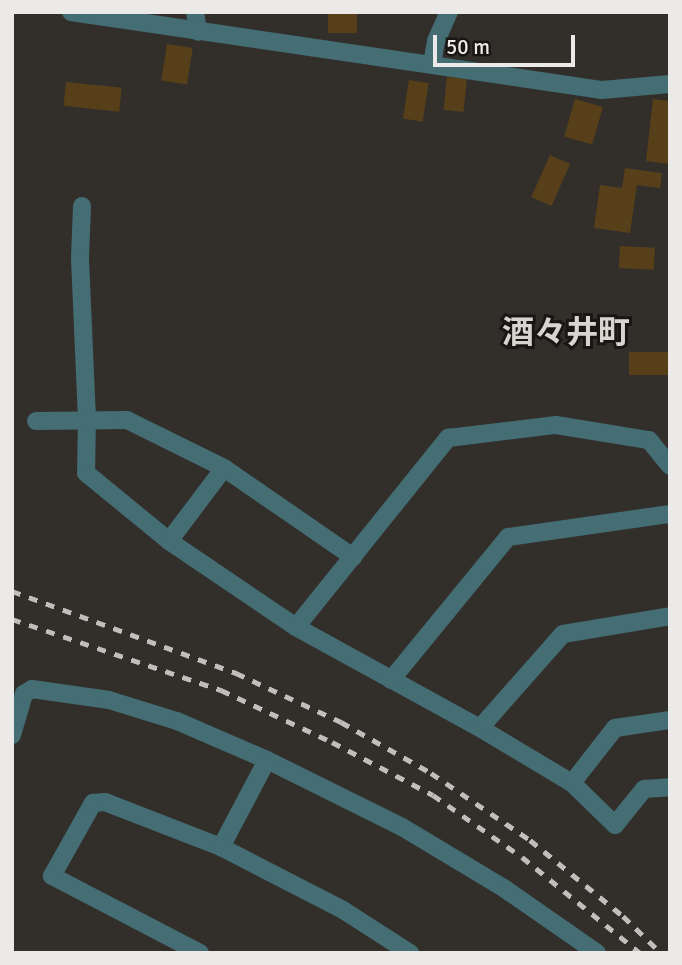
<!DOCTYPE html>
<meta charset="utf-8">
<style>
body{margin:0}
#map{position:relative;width:682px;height:965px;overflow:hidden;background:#322f2b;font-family:Signika,"Noto Sans JP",sans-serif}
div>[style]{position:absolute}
.building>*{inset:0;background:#573f19;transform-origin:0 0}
.minor>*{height:18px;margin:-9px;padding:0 9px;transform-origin:9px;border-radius:9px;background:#446d74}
.tertiary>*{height:18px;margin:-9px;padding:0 9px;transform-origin:9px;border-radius:9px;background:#446d74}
.rail>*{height:5px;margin-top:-2.5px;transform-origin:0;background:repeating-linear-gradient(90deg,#c1bfbc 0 9px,transparent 0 18px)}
span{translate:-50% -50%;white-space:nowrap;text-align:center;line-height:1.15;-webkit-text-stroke:6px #181716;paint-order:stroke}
.district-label{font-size:32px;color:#d8d5d0;font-weight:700}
.frame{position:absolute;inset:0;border:14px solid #eceae8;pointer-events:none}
.scale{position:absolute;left:433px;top:35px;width:142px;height:32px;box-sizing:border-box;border:4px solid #eceae8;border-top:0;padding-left:9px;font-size:21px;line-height:24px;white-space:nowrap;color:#eceae8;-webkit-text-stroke:5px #181716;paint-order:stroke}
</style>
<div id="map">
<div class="building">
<i style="left:328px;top:12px;width:29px;height:21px"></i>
<i style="left:167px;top:44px;width:26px;height:37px;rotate:9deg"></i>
<i style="left:447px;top:77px;width:20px;height:33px;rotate:6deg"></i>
<i style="left:409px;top:80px;width:20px;height:39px;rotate:9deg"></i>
<i style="left:66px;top:82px;width:56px;height:24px;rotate:6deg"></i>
<i style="left:575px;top:99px;width:29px;height:39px;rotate:16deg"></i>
<i style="clip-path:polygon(653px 99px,670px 101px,670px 164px,646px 161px)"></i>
<i style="left:550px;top:155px;width:22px;height:46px;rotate:24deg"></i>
<i style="clip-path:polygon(625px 168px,662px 173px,660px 188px,637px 185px,630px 233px,594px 228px,600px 185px,622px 188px)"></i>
<i style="left:620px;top:246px;width:35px;height:22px;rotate:3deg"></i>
<i style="left:670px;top:352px;width:23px;height:41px;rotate:90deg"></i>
</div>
<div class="minor">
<i style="left:195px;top:12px;width:20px;rotate:81deg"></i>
<i style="left:432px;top:64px;width:23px;rotate:-80deg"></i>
<i style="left:436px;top:41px;width:32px;rotate:-66deg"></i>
<i style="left:82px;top:206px;width:53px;rotate:92.2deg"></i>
<i style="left:80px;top:259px;width:159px;rotate:87.5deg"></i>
<i style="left:87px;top:418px;width:55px;rotate:91deg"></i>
<i style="left:86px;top:473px;width:107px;rotate:39.3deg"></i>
<i style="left:169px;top:541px;width:153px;rotate:34.1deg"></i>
<i style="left:296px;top:627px;width:210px;rotate:28.8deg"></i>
<i style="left:480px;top:728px;width:107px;rotate:30.9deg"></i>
<i style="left:572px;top:783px;width:60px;rotate:44.3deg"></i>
<i style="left:615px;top:825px;width:46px;rotate:-51.1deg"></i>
<i style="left:644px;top:789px;width:26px;rotate:-4deg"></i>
<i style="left:36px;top:421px;width:91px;rotate:-0.6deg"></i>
<i style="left:127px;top:420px;width:108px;rotate:26.3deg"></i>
<i style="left:224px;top:468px;width:157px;rotate:34.6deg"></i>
<i style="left:169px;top:541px;width:91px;rotate:-53deg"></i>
<i style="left:296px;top:627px;width:243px;rotate:-51.2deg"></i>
<i style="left:448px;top:438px;width:109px;rotate:-6.9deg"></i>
<i style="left:556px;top:425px;width:94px;rotate:9.2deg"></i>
<i style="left:649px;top:440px;width:33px;rotate:51deg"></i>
<i style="left:391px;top:680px;width:185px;rotate:-50.7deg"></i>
<i style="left:508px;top:537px;width:164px;rotate:-8.1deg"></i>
<i style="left:480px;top:728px;width:125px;rotate:-48.6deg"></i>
<i style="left:563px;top:634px;width:109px;rotate:-9.5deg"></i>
<i style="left:12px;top:735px;width:43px;rotate:-73.7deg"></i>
<i style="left:24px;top:694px;width:9px;rotate:-32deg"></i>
<i style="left:32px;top:689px;width:78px;rotate:8.1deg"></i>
<i style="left:109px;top:700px;width:71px;rotate:17.2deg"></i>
<i style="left:177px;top:721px;width:98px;rotate:23.4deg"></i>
<i style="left:267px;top:760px;width:151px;rotate:26.4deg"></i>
<i style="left:402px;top:827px;width:120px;rotate:31deg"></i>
<i style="left:505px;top:889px;width:112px;rotate:34.8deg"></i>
<i style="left:572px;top:783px;width:70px;rotate:-52deg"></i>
<i style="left:615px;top:728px;width:56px;rotate:-8.3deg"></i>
<i style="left:221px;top:847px;width:98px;rotate:-62.1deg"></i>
<i style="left:200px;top:953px;width:167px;rotate:-152.5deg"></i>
<i style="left:52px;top:876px;width:84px;rotate:-60.7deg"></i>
<i style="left:93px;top:803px;width:12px;rotate:-5deg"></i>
<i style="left:105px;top:802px;width:124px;rotate:21.2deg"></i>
<i style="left:221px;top:847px;width:137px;rotate:27.3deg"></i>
<i style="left:343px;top:910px;width:80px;rotate:32.7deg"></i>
</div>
<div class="tertiary">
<i style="left:71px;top:12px;width:537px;rotate:8.36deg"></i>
<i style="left:602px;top:90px;width:68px;rotate:-5deg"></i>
</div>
<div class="rail">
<i style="left:12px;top:591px;width:239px;rotate:20.1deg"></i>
<i style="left:236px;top:673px;width:116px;rotate:25deg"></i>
<i style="left:341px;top:722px;width:103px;rotate:29.5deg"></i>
<i style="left:431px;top:773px;width:120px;rotate:34.1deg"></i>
<i style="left:530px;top:840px;width:120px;rotate:39.3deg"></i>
<i style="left:623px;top:916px;width:53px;rotate:44.2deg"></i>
<i style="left:12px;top:619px;width:221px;rotate:18.8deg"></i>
<i style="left:221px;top:690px;width:123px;rotate:25.1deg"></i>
<i style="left:332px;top:742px;width:114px;rotate:27.7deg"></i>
<i style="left:433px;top:795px;width:108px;rotate:34.9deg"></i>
<i style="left:522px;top:857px;width:152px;rotate:39.1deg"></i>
</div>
<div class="district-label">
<span style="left:566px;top:333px">酒々井町</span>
</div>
<div class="frame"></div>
<div class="scale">50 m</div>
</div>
